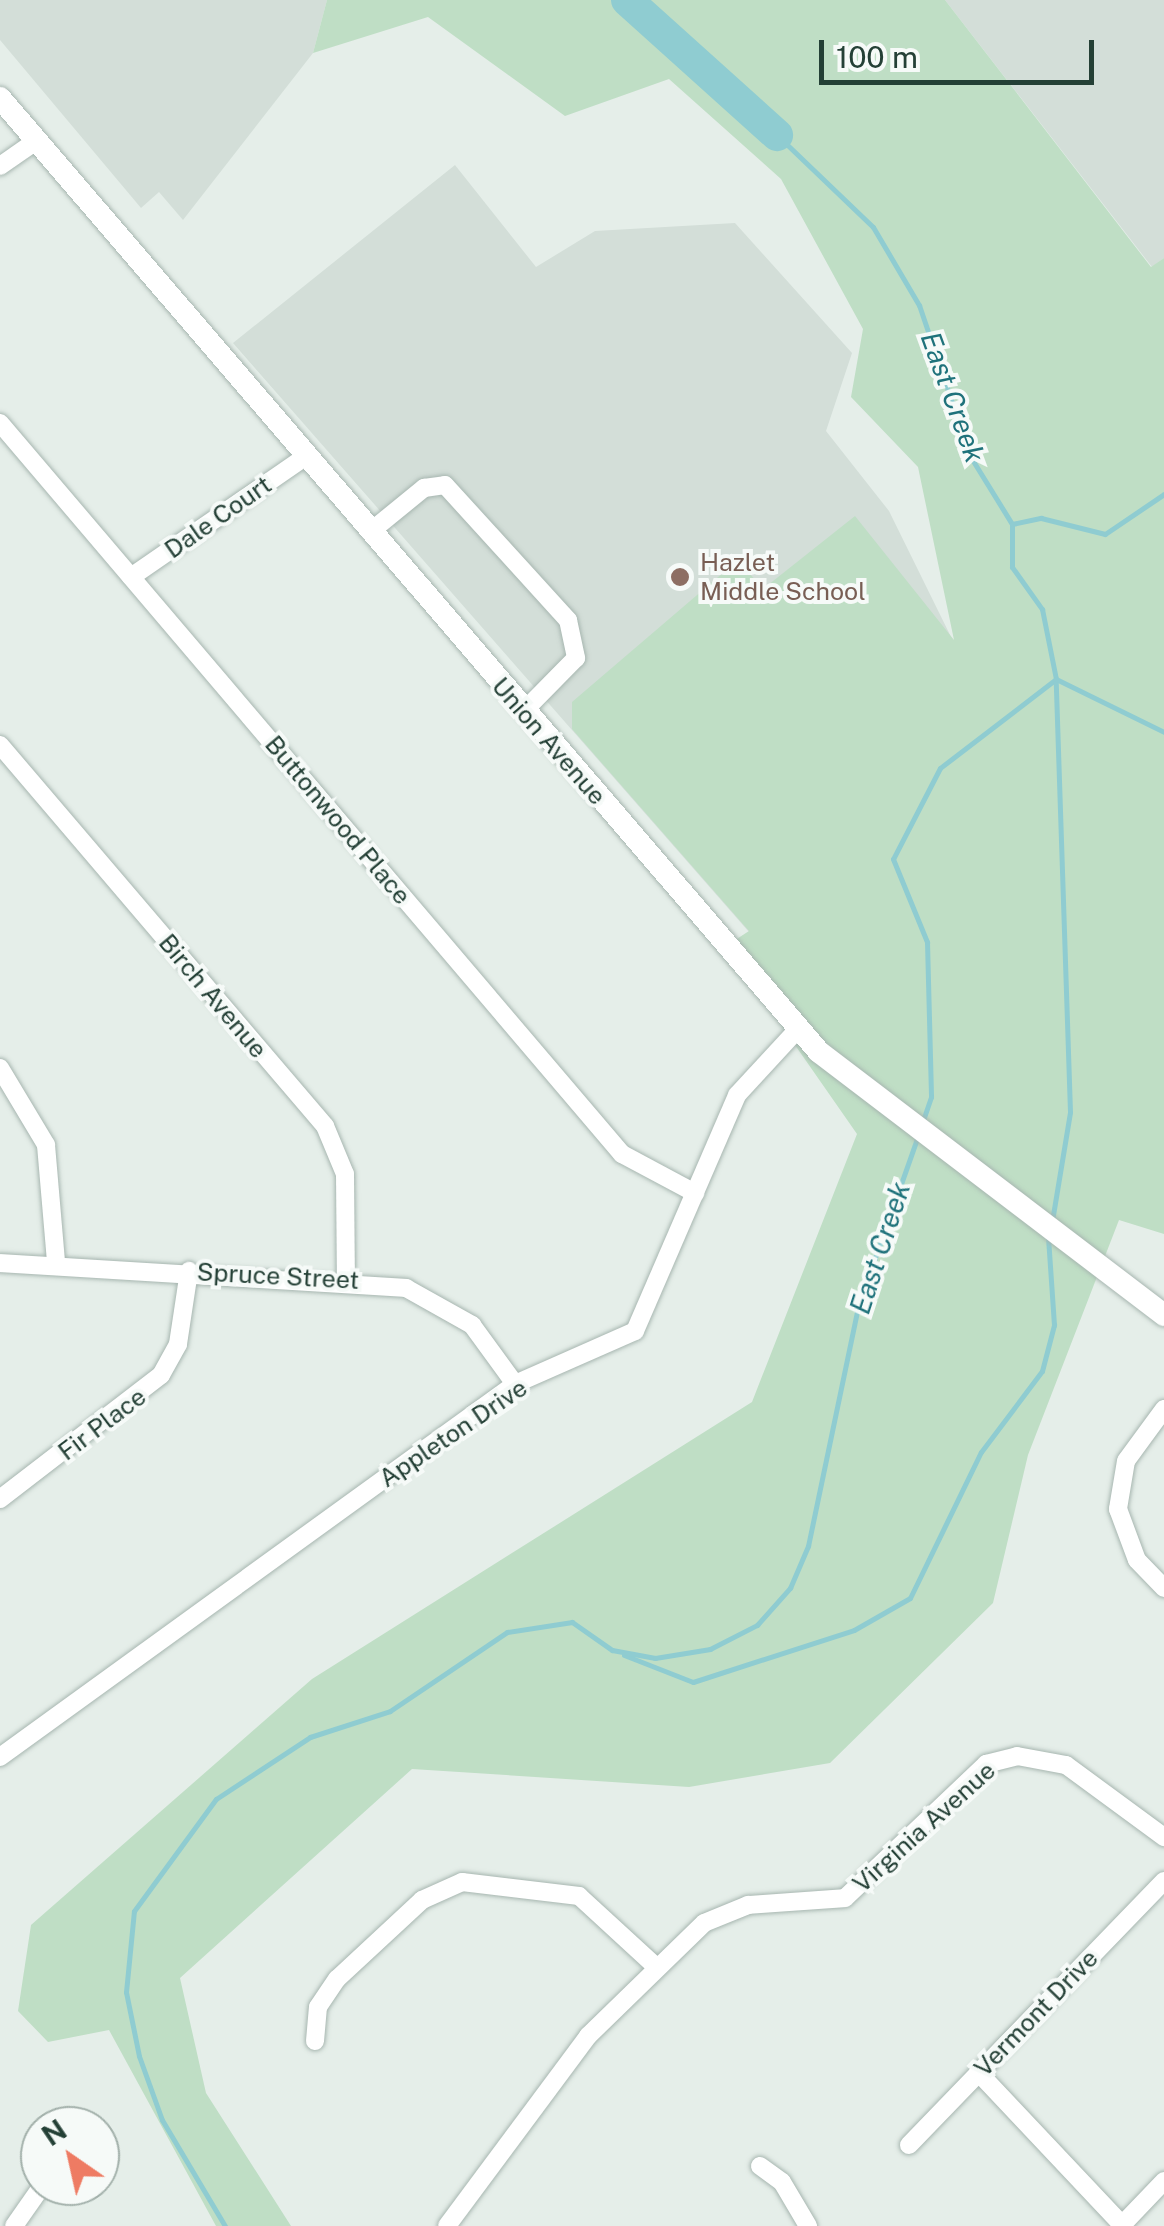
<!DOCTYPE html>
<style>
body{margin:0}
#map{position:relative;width:1164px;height:2226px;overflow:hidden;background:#e5eee9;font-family:"Public Sans",sans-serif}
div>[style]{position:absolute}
.built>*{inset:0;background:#d3ded8}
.green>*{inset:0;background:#bfdec5}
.stream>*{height:5px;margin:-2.5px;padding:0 2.5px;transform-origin:2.5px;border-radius:2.5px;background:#8fccd1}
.river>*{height:32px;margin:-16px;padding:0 16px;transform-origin:16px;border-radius:16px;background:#8fccd1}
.roads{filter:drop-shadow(0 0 2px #a7b6b0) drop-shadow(0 0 2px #a7b6b0)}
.minor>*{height:18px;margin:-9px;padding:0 9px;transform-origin:9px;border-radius:9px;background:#fff}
.tertiary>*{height:22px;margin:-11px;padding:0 11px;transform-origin:11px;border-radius:11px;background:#fff}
.dots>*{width:28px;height:28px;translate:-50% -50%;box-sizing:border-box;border:5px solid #f6faf8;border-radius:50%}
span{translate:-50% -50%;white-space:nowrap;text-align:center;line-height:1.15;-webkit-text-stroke:8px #f6faf8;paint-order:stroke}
.street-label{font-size:25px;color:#244036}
.education-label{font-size:25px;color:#785e54}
.left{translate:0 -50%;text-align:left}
.water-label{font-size:28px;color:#1f727b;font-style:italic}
.north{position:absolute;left:20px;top:2106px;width:100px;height:100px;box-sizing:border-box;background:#f6faf8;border:2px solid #a2b0aa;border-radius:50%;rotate:326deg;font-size:28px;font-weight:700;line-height:40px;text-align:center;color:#244036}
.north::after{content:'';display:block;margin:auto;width:35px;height:45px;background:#ee7b63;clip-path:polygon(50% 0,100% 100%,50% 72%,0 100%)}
.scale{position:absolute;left:819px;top:40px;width:275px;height:45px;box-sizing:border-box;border:5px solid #244036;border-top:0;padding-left:12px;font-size:30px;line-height:35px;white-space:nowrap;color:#244036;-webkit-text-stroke:8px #f6faf8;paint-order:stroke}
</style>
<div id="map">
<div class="built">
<i style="clip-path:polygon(0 0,327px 0,313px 53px,183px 220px,159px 192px,141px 208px,0 40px)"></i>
<i style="clip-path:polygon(945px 0,1164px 0,1164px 258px,1152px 267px)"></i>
<i style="clip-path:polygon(455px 165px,536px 267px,595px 231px,735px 223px,852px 353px,826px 431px,889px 511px,954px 643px,749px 932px,233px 343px)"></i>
</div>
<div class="green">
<i style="clip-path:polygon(327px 0,945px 0,1151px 267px,1164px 258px,1164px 1234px,1119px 1220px,1028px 1455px,993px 1603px,830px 1763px,689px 1787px,412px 1769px,180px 1978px,206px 2093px,291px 2226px,216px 2226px,109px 2030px,48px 2042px,18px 2011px,31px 1925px,312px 1679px,752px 1402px,857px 1134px,726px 946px,749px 931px,572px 729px,572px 702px,738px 560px,763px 589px,855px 516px,954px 640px,918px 467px,851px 397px,863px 329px,781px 179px,669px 79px,565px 116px,428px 17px,313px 53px)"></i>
</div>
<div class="stream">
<i style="left:777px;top:135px;width:133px;rotate:43.8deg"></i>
<i style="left:873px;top:227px;width:91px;rotate:59.5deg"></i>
<i style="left:919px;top:305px;width:159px;rotate:71.3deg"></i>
<i style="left:970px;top:456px;width:80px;rotate:58.3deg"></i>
<i style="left:1012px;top:524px;width:43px;rotate:90deg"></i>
<i style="left:1012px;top:567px;width:52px;rotate:54.5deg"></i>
<i style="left:1042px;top:609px;width:71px;rotate:78.7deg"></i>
<i style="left:1056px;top:679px;width:146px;rotate:142.5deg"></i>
<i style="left:940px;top:768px;width:102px;rotate:117.3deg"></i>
<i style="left:893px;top:859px;width:90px;rotate:67.7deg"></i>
<i style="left:927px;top:942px;width:155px;rotate:88.5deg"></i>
<i style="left:931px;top:1097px;width:28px;rotate:109deg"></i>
<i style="left:1012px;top:524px;width:30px;rotate:-12deg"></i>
<i style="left:1041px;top:518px;width:66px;rotate:14deg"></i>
<i style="left:1105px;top:534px;width:71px;rotate:-34.1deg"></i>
<i style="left:1052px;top:1221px;width:110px;rotate:-80.6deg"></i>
<i style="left:1070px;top:1112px;width:433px;rotate:-91.9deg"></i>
<i style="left:1056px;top:679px;width:120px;rotate:26.1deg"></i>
<i style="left:624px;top:1655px;width:74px;rotate:21.4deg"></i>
<i style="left:693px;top:1682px;width:169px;rotate:-17.9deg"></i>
<i style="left:854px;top:1630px;width:64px;rotate:-29.7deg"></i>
<i style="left:910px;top:1598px;width:162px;rotate:-64.1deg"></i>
<i style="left:981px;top:1452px;width:101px;rotate:-53deg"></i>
<i style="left:1042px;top:1371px;width:48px;rotate:-75.4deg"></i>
<i style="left:1054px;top:1325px;width:88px;rotate:-93.9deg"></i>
<i style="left:225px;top:2226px;width:123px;rotate:-120.7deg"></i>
<i style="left:162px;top:2120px;width:68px;rotate:-109.8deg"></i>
<i style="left:139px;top:2056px;width:65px;rotate:-101.5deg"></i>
<i style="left:126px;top:1992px;width:81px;rotate:-84.4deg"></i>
<i style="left:134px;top:1911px;width:139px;rotate:-53.8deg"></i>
<i style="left:216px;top:1799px;width:113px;rotate:-33.4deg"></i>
<i style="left:310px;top:1737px;width:84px;rotate:-18deg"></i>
<i style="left:390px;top:1711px;width:141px;rotate:-34deg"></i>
<i style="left:507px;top:1632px;width:66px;rotate:-8.7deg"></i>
<i style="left:572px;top:1622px;width:49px;rotate:35deg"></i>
<i style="left:612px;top:1650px;width:44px;rotate:10.5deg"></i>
<i style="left:655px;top:1658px;width:56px;rotate:-9.3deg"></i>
<i style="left:710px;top:1649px;width:53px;rotate:-27.1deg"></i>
<i style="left:757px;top:1625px;width:50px;rotate:-48.3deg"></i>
<i style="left:790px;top:1588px;width:46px;rotate:-66.8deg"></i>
<i style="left:808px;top:1546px;width:245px;rotate:-78.2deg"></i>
<i style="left:858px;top:1306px;width:178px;rotate:-70.6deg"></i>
</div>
<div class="river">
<i style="left:627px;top:0;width:202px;rotate:42deg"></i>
</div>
<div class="roads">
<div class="minor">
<i style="left:0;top:166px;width:44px;rotate:-34.8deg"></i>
<i style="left:0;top:423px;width:960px;rotate:49.61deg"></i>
<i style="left:622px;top:1154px;width:83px;rotate:28.1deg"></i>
<i style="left:370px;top:532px;width:70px;rotate:-39.2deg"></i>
<i style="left:424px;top:488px;width:21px;rotate:-8deg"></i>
<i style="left:445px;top:485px;width:183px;rotate:47.7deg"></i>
<i style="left:568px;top:620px;width:39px;rotate:78deg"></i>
<i style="left:576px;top:658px;width:74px;rotate:134.5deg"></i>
<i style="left:131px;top:577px;width:211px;rotate:-34.6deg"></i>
<i style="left:0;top:745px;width:501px;rotate:49.54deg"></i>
<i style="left:325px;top:1126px;width:52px;rotate:67.4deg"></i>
<i style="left:345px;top:1174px;width:105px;rotate:89.5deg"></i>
<i style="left:0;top:1068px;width:90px;rotate:59.1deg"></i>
<i style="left:46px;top:1145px;width:117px;rotate:85.1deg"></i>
<i style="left:0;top:1263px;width:407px;rotate:3.5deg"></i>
<i style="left:406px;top:1288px;width:76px;rotate:29.3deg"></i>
<i style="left:472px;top:1325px;width:73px;rotate:53.9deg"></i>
<i style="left:1164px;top:1409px;width:64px;rotate:126.2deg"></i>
<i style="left:1126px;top:1461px;width:49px;rotate:99.5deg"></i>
<i style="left:1118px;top:1509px;width:54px;rotate:69.6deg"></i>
<i style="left:1137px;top:1560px;width:39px;rotate:46deg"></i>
<i style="left:0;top:1499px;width:203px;rotate:-37.6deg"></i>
<i style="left:161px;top:1375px;width:35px;rotate:-61deg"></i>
<i style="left:178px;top:1344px;width:74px;rotate:-81.4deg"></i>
<i style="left:0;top:1757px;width:636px;rotate:-35.91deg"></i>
<i style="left:515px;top:1384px;width:131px;rotate:-23.8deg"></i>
<i style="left:635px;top:1331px;width:257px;rotate:-66.6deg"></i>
<i style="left:737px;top:1095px;width:90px;rotate:-47.3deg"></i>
<i style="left:315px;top:2041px;width:34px;rotate:-85deg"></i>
<i style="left:318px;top:2007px;width:34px;rotate:-56deg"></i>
<i style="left:337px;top:1979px;width:116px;rotate:-42.9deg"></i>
<i style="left:422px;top:1900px;width:44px;rotate:-24.2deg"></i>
<i style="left:462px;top:1882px;width:118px;rotate:6.8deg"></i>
<i style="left:579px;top:1896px;width:103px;rotate:42.6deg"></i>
<i style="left:978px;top:2072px;width:212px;rotate:46.7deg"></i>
<i style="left:909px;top:2145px;width:367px;rotate:-46deg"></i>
<i style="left:760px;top:2166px;width:27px;rotate:36deg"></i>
<i style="left:782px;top:2182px;width:51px;rotate:59.4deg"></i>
<i style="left:1122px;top:2225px;width:61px;rotate:-46.3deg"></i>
<i style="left:14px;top:2226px;width:49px;rotate:-55deg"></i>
<i style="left:447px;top:2226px;width:237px;rotate:-53.4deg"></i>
<i style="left:588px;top:2036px;width:162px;rotate:-44.2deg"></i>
<i style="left:704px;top:1923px;width:48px;rotate:-22.2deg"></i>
<i style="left:748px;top:1905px;width:97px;rotate:-4.1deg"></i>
<i style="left:845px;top:1898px;width:195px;rotate:-43.5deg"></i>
<i style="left:986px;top:1764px;width:32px;rotate:-14deg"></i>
<i style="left:1017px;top:1756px;width:50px;rotate:10.4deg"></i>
<i style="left:1066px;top:1765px;width:122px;rotate:36.3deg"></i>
</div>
<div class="tertiary">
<i style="left:0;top:98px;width:1257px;rotate:49.35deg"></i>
<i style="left:819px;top:1052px;width:434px;rotate:37.3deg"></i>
</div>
</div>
<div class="dots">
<i style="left:680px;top:577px;background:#8d6e63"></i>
</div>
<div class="street-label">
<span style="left:218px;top:517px;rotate:-35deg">Dale Court</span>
<span style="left:549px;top:741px;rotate:49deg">Union Avenue</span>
<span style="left:338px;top:820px;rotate:50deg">Buttonwood Place</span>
<span style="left:213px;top:996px;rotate:50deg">Birch Avenue</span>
<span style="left:278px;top:1276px;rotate:3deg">Spruce Street</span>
<span style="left:102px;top:1424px;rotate:-37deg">Fir Place</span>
<span style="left:453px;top:1433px;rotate:-34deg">Appleton Drive</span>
<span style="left:924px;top:1827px;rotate:-42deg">Virginia Avenue</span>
<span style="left:1036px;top:2013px;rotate:-46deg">Vermont Drive</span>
</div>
<div class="education-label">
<span class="left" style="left:700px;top:577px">Hazlet<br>Middle School</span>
</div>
<div class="water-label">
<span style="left:953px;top:397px;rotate:70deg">East Creek</span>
<span style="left:880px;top:1248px;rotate:-72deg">East Creek</span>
</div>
<div class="north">N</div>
<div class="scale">100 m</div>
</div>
